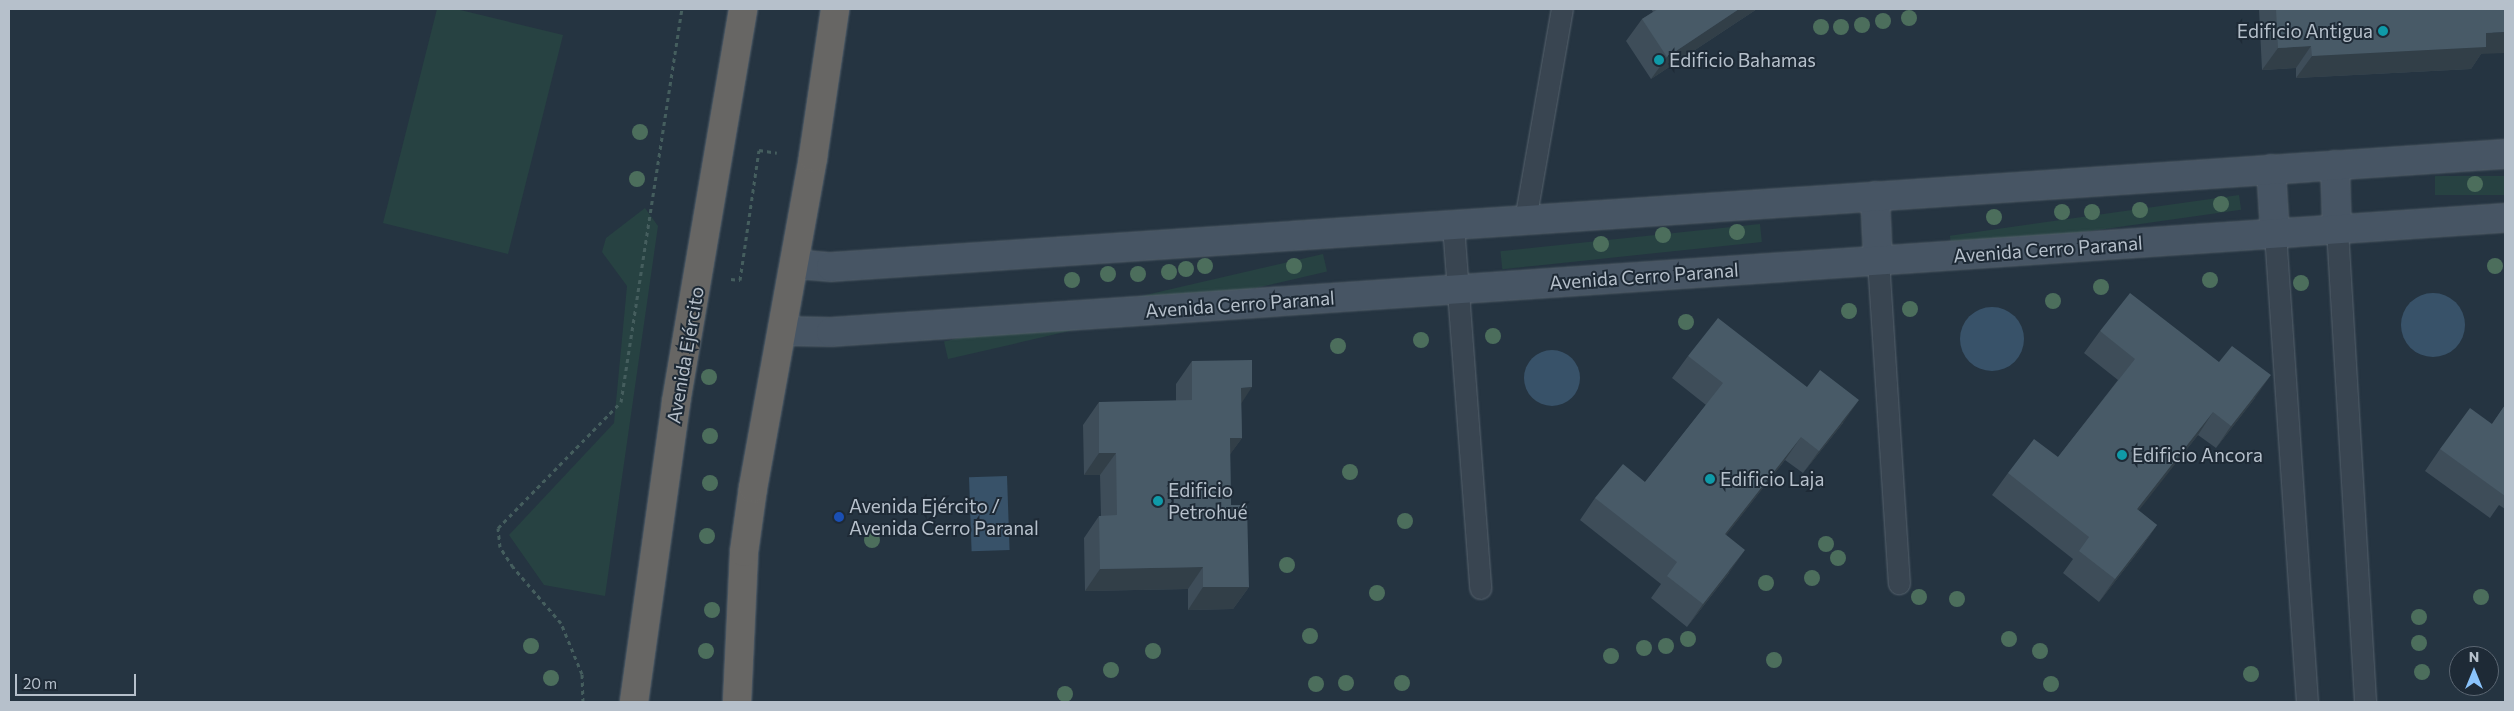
<!DOCTYPE html>
<meta charset="utf-8">
<style>
body{margin:0}
#map{position:relative;width:2514px;height:711px;overflow:hidden;background:#253441;font-family:Commissioner,sans-serif}
div>[style]{position:absolute}
.green>*{inset:0;background:#274242;transform-origin:0 0}
.water>*{inset:0;background:#385269;transform-origin:0 0}
.round{border-radius:50%}
.path>*{height:3px;margin-top:-1.5px;transform-origin:0;background:repeating-linear-gradient(90deg,#455e5e 0 4px,transparent 0 8px)}
.roads{filter:drop-shadow(0 0 1px #57636e) drop-shadow(0 0 1px #57636e)}
.service>*{height:21px;margin:-10.5px;padding:0 10.5px;transform-origin:10.5px;border-radius:10.5px;background:#394551}
.secondary>*{height:28px;margin:-14px;padding:0 14px;transform-origin:14px;border-radius:14px;background:#475564}
.trunk>*{height:28px;margin:-14px;padding:0 14px;transform-origin:14px;border-radius:14px;background:#676664}
.trees>*{width:16px;height:16px;margin:-8px;border-radius:50%;background:#4c6e5c}
.wall>*{inset:0;background:#3e4d59}
.shaded-wall>*{inset:0;background:#323f48}
.building>*{inset:0;background:#485a67}
.dots>*{width:14px;height:14px;translate:-50% -50%;box-sizing:border-box;border:2px solid #1e2a36;border-radius:50%}
span{translate:-50% -50%;white-space:nowrap;text-align:center;line-height:1.15;-webkit-text-stroke:4px #1e2a36;paint-order:stroke}
.poi-label{font-size:19px;color:#b6c0cb}
.right{translate:-100% -50%;text-align:right}
.left{translate:0 -50%;text-align:left}
.street-label{font-size:19px;color:#b6c0cb}
.frame{position:absolute;inset:0;border:10px solid #b6c0cb;pointer-events:none}
.north{position:absolute;left:2449px;top:646px;width:50px;height:50px;box-sizing:border-box;background:#1e2a36;border:1px solid #5b6672;border-radius:50%;rotate:0deg;font-size:14px;font-weight:700;line-height:20px;text-align:center;color:#b6c0cb}
.north::after{content:'';display:block;margin:auto;width:18px;height:22px;background:#8ac3fb;clip-path:polygon(50% 0,100% 100%,50% 72%,0 100%)}
.scale{position:absolute;left:15px;top:674px;width:121px;height:22px;box-sizing:border-box;border:2px solid #b6c0cb;border-top:0;padding-left:6px;font-size:15px;line-height:18px;white-space:nowrap;color:#b6c0cb;-webkit-text-stroke:4px #1e2a36;paint-order:stroke}
</style>
<div id="map">
<div class="green">
<i style="clip-path:polygon(437px 9px,456px 9px,563px 35px,508px 254px,383px 223px)"></i>
<i style="left:2505px;top:176px;width:19px;height:70px;rotate:90deg"></i>
<i style="left:2239px;top:195px;width:15px;height:292px;rotate:82deg"></i>
<i style="clip-path:polygon(645px 208px,658px 226px,605px 596px,544px 585px,509px 535px,614px 423px,627px 286px,602px 252px,606px 238px)"></i>
<i style="left:1760px;top:224px;width:18px;height:261px;rotate:84deg"></i>
<i style="left:1323px;top:254px;width:18px;height:389px;rotate:77deg"></i>
</div>
<div class="water">
<i class="round" style="left:2401px;top:293px;width:64px;height:64px"></i>
<i class="round" style="left:1960px;top:307px;width:64px;height:64px"></i>
<i class="round" style="left:1524px;top:350px;width:56px;height:56px"></i>
<i style="left:1007px;top:476px;width:74px;height:38px;rotate:88deg"></i>
</div>
<div class="path">
<i style="left:731px;top:279px;width:9px;rotate:6deg"></i>
<i style="left:740px;top:280px;width:131px;rotate:-81.7deg"></i>
<i style="left:759px;top:150px;width:18px;rotate:9deg"></i>
<i style="left:583px;top:702px;width:28px;rotate:-92deg"></i>
<i style="left:582px;top:674px;width:55px;rotate:-112.4deg"></i>
<i style="left:561px;top:623px;width:74px;rotate:-130.6deg"></i>
<i style="left:513px;top:567px;width:24px;rotate:-123deg"></i>
<i style="left:500px;top:547px;width:19px;rotate:-96deg"></i>
<i style="left:498px;top:528px;width:176px;rotate:-45.7deg"></i>
<i style="left:621px;top:402px;width:398px;rotate:-81.2deg"></i>
</div>
<div class="roads">
<div class="service">
<i style="left:1525px;top:220px;width:214px;rotate:-80.1deg"></i>
<i style="left:1453px;top:225px;width:364px;rotate:85.7deg"></i>
<i style="left:2337px;top:229px;width:474px;rotate:86.6deg"></i>
<i style="left:2275px;top:233px;width:470px;rotate:86.1deg"></i>
<i style="left:1878px;top:260px;width:324px;rotate:86.3deg"></i>
</div>
<div class="secondary">
<i style="left:2335px;top:165px;width:64px;rotate:88.2deg"></i>
<i style="left:2271px;top:169px;width:64px;rotate:86.4deg"></i>
<i style="left:1875px;top:196px;width:64px;rotate:87.3deg"></i>
<i style="left:795px;top:264px;width:36px;rotate:5deg"></i>
<i style="left:831px;top:267px;width:1678px;rotate:-3.86deg"></i>
<i style="left:783px;top:331px;width:48px;rotate:1.2deg"></i>
<i style="left:831px;top:332px;width:1678px;rotate:-3.9deg"></i>
</div>
<div class="trunk">
<i style="left:634px;top:702px;width:303px;rotate:-82deg"></i>
<i style="left:676px;top:402px;width:399px;rotate:-80.3deg"></i>
<i style="left:737px;top:702px;width:150px;rotate:-87.3deg"></i>
<i style="left:744px;top:552px;width:65px;rotate:-82deg"></i>
<i style="left:753px;top:488px;width:336px;rotate:-79.7deg"></i>
<i style="left:813px;top:157px;width:150px;rotate:-81.5deg"></i>
</div>
</div>
<div class="trees">
<i style="left:1909px;top:18px"></i>
<i style="left:1883px;top:21px"></i>
<i style="left:1862px;top:25px"></i>
<i style="left:1821px;top:27px"></i>
<i style="left:1841px;top:27px"></i>
<i style="left:640px;top:132px"></i>
<i style="left:637px;top:179px"></i>
<i style="left:2475px;top:184px"></i>
<i style="left:2221px;top:204px"></i>
<i style="left:2140px;top:210px"></i>
<i style="left:2062px;top:212px"></i>
<i style="left:2092px;top:212px"></i>
<i style="left:1994px;top:217px"></i>
<i style="left:1737px;top:232px"></i>
<i style="left:1663px;top:235px"></i>
<i style="left:1601px;top:244px"></i>
<i style="left:1205px;top:266px"></i>
<i style="left:1294px;top:266px"></i>
<i style="left:2495px;top:266px"></i>
<i style="left:1186px;top:269px"></i>
<i style="left:1169px;top:272px"></i>
<i style="left:1108px;top:274px"></i>
<i style="left:1138px;top:274px"></i>
<i style="left:1072px;top:280px"></i>
<i style="left:2210px;top:280px"></i>
<i style="left:2301px;top:283px"></i>
<i style="left:2101px;top:287px"></i>
<i style="left:2053px;top:301px"></i>
<i style="left:1910px;top:309px"></i>
<i style="left:1849px;top:311px"></i>
<i style="left:1686px;top:322px"></i>
<i style="left:1493px;top:336px"></i>
<i style="left:1421px;top:340px"></i>
<i style="left:1338px;top:346px"></i>
<i style="left:709px;top:377px"></i>
<i style="left:710px;top:436px"></i>
<i style="left:1350px;top:472px"></i>
<i style="left:710px;top:483px"></i>
<i style="left:1405px;top:521px"></i>
<i style="left:707px;top:536px"></i>
<i style="left:872px;top:540px"></i>
<i style="left:1826px;top:544px"></i>
<i style="left:1838px;top:558px"></i>
<i style="left:1287px;top:565px"></i>
<i style="left:1812px;top:578px"></i>
<i style="left:1766px;top:583px"></i>
<i style="left:1377px;top:593px"></i>
<i style="left:1919px;top:597px"></i>
<i style="left:2481px;top:597px"></i>
<i style="left:1957px;top:599px"></i>
<i style="left:712px;top:610px"></i>
<i style="left:2419px;top:617px"></i>
<i style="left:1310px;top:636px"></i>
<i style="left:1688px;top:639px"></i>
<i style="left:2009px;top:639px"></i>
<i style="left:2419px;top:643px"></i>
<i style="left:531px;top:646px"></i>
<i style="left:1666px;top:646px"></i>
<i style="left:1644px;top:648px"></i>
<i style="left:706px;top:651px"></i>
<i style="left:1153px;top:651px"></i>
<i style="left:2040px;top:651px"></i>
<i style="left:1611px;top:656px"></i>
<i style="left:1774px;top:660px"></i>
<i style="left:1111px;top:670px"></i>
<i style="left:2422px;top:672px"></i>
<i style="left:2251px;top:674px"></i>
<i style="left:551px;top:678px"></i>
<i style="left:1346px;top:683px"></i>
<i style="left:1402px;top:683px"></i>
<i style="left:1316px;top:684px"></i>
<i style="left:2051px;top:684px"></i>
<i style="left:1065px;top:694px"></i>
</div>
<div class="wall">
<i style="clip-path:polygon(1651px 9px,1757px 9px,1651px 79px,1626px 41px,1642px 19px,1653px 12px)"></i>
<i style="clip-path:polygon(2259px 9px,2505px 9px,2481px 54px,2471px 69px,2296px 78px,2296px 68px,2262px 70px)"></i>
<i style="clip-path:polygon(2100px 331px,2255px 398px,2216px 448px,2198px 435px,2138px 510px,2157px 525px,2141px 548px,2099px 602px,2063px 573px,2073px 559px,1992px 495px,2008px 473px,2058px 457px,2118px 380px,2084px 353px)"></i>
<i style="clip-path:polygon(1688px 356px,1843px 423px,1803px 473px,1785px 460px,1726px 535px,1729px 573px,1687px 627px,1651px 598px,1661px 584px,1580px 520px,1595px 498px,1645px 482px,1706px 405px,1672px 378px)"></i>
<i style="clip-path:polygon(1192px 361px,1241px 404px,1242px 438px,1230px 454px,1231px 505px,1249px 587px,1233px 609px,1188px 610px,1188px 589px,1085px 591px,1084px 538px,1099px 516px,1101px 516px,1100px 475px,1084px 475px,1083px 425px,1099px 402px,1176px 401px,1176px 384px)"></i>
<i style="clip-path:polygon(2505px 405px,2505px 509px,2499px 505px,2490px 518px,2425px 471px,2440px 449px,2492px 424px)"></i>
</div>
<div class="shaded-wall">
<i style="clip-path:polygon(1739px 9px,1757px 9px,1651px 79px,1667px 57px)"></i>
<i style="clip-path:polygon(2505px 32px,2505px 53px,2481px 54px,2471px 69px,2296px 78px,2312px 56px,2486px 33px)"></i>
<i style="clip-path:polygon(2311px 46px,2296px 68px,2262px 70px,2278px 48px)"></i>
<i style="clip-path:polygon(2271px 375px,2255px 398px,2216px 448px,2231px 426px)"></i>
<i style="clip-path:polygon(1252px 387px,1237px 410px,1241px 388px)"></i>
<i style="clip-path:polygon(1859px 400px,1843px 423px,1803px 473px,1819px 451px)"></i>
<i style="clip-path:polygon(2213px 412px,2198px 435px,2122px 532px,2137px 509px)"></i>
<i style="clip-path:polygon(1801px 437px,1785px 460px,1709px 557px,1725px 534px)"></i>
<i style="clip-path:polygon(1230px 438px,1242px 438px,1226px 460px)"></i>
<i style="clip-path:polygon(1099px 453px,1116px 453px,1100px 475px,1084px 475px)"></i>
<i style="clip-path:polygon(2157px 525px,2141px 548px,2099px 602px,2115px 579px)"></i>
<i style="clip-path:polygon(1745px 550px,1729px 573px,1687px 627px,1703px 604px)"></i>
<i style="clip-path:polygon(1203px 567px,1188px 589px,1085px 591px,1100px 569px)"></i>
<i style="clip-path:polygon(1203px 587px,1249px 587px,1233px 609px,1188px 610px)"></i>
</div>
<div class="building">
<i style="clip-path:polygon(1658px 9px,1739px 9px,1667px 57px,1642px 19px)"></i>
<i style="clip-path:polygon(2276px 9px,2505px 9px,2505px 32px,2486px 33px,2486px 47px,2312px 56px,2311px 46px,2278px 48px)"></i>
<i style="clip-path:polygon(2130px 293px,2219px 362px,2232px 346px,2271px 375px,2231px 426px,2213px 412px,2137px 509px,2157px 525px,2115px 579px,2079px 551px,2089px 537px,2008px 473px,2034px 439px,2058px 457px,2135px 359px,2100px 331px)"></i>
<i style="clip-path:polygon(1718px 318px,1807px 387px,1820px 370px,1859px 400px,1819px 451px,1801px 437px,1725px 534px,1745px 550px,1703px 604px,1667px 576px,1677px 562px,1595px 498px,1623px 464px,1645px 482px,1723px 383px,1688px 356px)"></i>
<i style="clip-path:polygon(1252px 360px,1252px 387px,1241px 388px,1242px 438px,1230px 438px,1231px 505px,1247px 505px,1249px 587px,1203px 587px,1203px 567px,1100px 569px,1099px 516px,1117px 515px,1116px 453px,1099px 453px,1099px 402px,1192px 400px,1192px 361px)"></i>
<i style="clip-path:polygon(2505px 405px,2505px 496px,2440px 449px,2470px 408px,2492px 424px)"></i>
</div>
<div class="dots">
<i style="left:2383px;top:31px;background:#0f9aa8"></i>
<i style="left:1659px;top:60px;background:#0f9aa8"></i>
<i style="left:2122px;top:455px;background:#0f9aa8"></i>
<i style="left:1710px;top:479px;background:#0f9aa8"></i>
<i style="left:1158px;top:501px;background:#0f9aa8"></i>
<i style="left:839px;top:517px;background:#1a4fb4"></i>
</div>
<div class="poi-label">
<span class="right" style="left:2373px;top:31px">Edificio Antigua</span>
<span class="left" style="left:1669px;top:60px">Edificio Bahamas</span>
<span class="left" style="left:2132px;top:455px">Edificio Ancora</span>
<span class="left" style="left:1720px;top:479px">Edificio Laja</span>
<span class="left" style="left:1168px;top:501px">Edificio<br>Petrohué</span>
<span class="left" style="left:849px;top:517px">Avenida Ejército /<br>Avenida Cerro Paranal</span>
</div>
<div class="street-label">
<span style="left:2048px;top:249px;rotate:-4deg">Avenida Cerro Paranal</span>
<span style="left:1644px;top:276px;rotate:-4deg">Avenida Cerro Paranal</span>
<span style="left:1240px;top:304px;rotate:-4deg">Avenida Cerro Paranal</span>
<span style="left:685px;top:355px;rotate:-80deg">Avenida Ejército</span>
</div>
<div class="frame"></div>
<div class="north">N</div>
<div class="scale">20 m</div>
</div>
